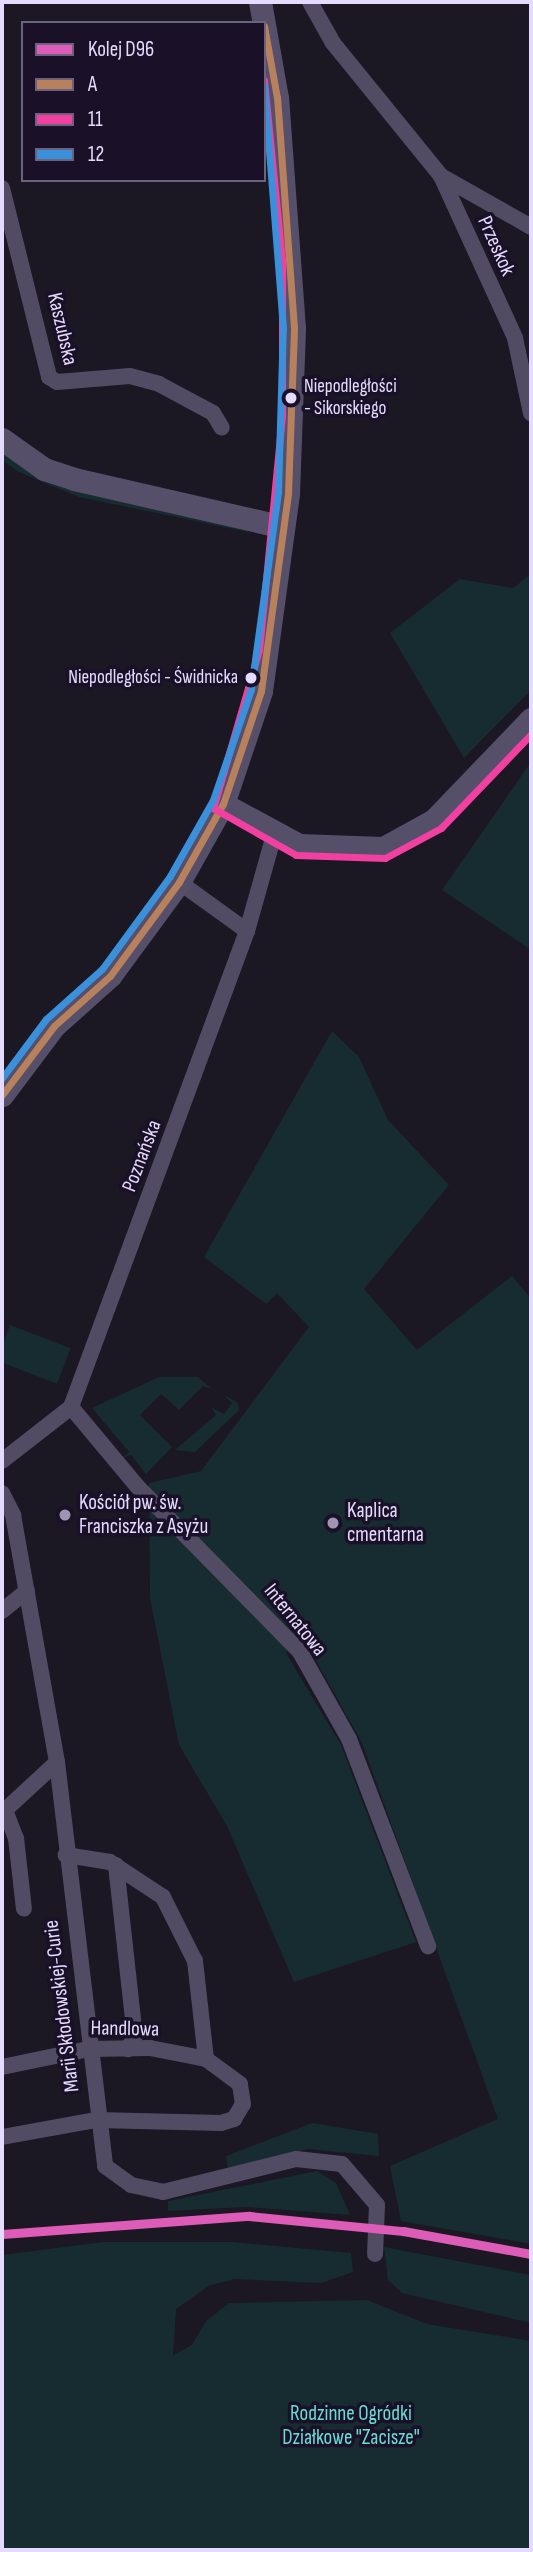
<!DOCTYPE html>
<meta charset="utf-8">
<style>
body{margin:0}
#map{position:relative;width:533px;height:2552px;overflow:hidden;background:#1b1723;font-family:"Sofia Sans Condensed",sans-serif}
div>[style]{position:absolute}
.green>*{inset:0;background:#162c31;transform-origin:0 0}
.street>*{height:16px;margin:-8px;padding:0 8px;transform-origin:8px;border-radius:8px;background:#514c64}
.secondary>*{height:23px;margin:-11.5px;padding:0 11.5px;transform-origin:11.5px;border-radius:11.5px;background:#564f69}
.bus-1>*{height:7px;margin:-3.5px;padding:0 3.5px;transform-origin:3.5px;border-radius:3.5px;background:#b6815c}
.bus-2>*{height:7px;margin:-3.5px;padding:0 3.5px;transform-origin:3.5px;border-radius:3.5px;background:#f240a1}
.bus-3>*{height:7px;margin:-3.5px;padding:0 3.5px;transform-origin:3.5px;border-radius:3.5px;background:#3a90db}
.rail-1>*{height:9px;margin:-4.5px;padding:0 4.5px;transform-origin:4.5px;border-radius:4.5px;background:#dc5cb7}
.dots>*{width:19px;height:19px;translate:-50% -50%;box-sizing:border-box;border:4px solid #1a1129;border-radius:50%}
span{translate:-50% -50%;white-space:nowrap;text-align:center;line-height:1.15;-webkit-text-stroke:7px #1a1129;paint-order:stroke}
.bus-label{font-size:19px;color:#e5dbfe}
.left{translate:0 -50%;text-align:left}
.right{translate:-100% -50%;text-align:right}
.street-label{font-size:21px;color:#e5dbfe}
.poi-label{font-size:21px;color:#e5dbfe}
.park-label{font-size:21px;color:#68ddd5}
.frame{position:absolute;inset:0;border:4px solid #e5dbfe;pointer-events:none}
.legend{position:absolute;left:21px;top:21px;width:245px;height:161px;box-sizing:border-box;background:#1a1129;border:2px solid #6b627e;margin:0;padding:9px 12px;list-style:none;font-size:21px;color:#e5dbfe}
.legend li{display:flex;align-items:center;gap:14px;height:35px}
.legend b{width:35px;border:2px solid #6b627e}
</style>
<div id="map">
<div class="green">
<i style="clip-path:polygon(2px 452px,250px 527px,248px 532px,79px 497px,19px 472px,2px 460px)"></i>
<i style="clip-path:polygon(531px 574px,531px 690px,464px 758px,390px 633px,460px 579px,513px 588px)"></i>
<i style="clip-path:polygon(531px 762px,531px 950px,442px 890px)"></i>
<i style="clip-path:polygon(332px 1031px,359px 1057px,388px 1120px,449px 1185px,364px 1289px,417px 1350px,512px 1276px,531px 1299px,531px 2244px,401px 2221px,390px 2166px,498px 2119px,362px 1743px,299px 1630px,286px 1653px,341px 1745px,416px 1942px,294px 1982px,227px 1826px,179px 1745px,150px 1598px,149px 1483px,201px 1471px,309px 1327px,277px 1293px,266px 1304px,204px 1257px)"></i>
<i style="left:10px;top:1325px;width:65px;height:38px;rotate:21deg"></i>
<i style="clip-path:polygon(159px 1377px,198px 1377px,212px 1389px,203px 1386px,179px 1410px,161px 1394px,140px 1415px,172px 1447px,146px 1474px,131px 1455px,122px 1458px,129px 1452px,92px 1408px)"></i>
<i style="clip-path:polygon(223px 1394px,238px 1403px,239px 1410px,195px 1452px,175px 1450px,216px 1415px,211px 1407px,224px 1414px,232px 1403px)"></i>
<i style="clip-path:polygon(312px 2123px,378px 2134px,379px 2156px,308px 2149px,228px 2168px,226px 2156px)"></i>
<i style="clip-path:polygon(317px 2171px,336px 2183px,350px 2215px,246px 2207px,168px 2211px,168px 2201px)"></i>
<i style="clip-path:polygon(104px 2242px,233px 2242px,351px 2253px,353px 2272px,321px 2283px,235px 2279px,210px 2285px,176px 2309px,173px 2355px,192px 2345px,206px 2321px,229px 2303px,367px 2300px,427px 2324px,531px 2341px,531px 2550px,2px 2550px,2px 2255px)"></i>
<i style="clip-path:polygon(384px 2247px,531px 2275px,531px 2323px,402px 2293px,388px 2280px)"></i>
</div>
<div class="street">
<i style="left:310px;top:2px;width:47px;rotate:60.7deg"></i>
<i style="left:333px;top:43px;width:171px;rotate:50.9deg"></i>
<i style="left:441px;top:176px;width:178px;rotate:65.4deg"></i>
<i style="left:515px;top:338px;width:77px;rotate:78deg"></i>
<i style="left:441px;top:176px;width:103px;rotate:29.5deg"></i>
<i style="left:2px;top:188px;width:195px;rotate:76deg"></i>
<i style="left:49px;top:377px;width:9px;rotate:32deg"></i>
<i style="left:57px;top:382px;width:73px;rotate:-4.7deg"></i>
<i style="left:130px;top:376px;width:30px;rotate:15deg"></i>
<i style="left:159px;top:384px;width:61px;rotate:28.2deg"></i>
<i style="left:213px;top:413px;width:17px;rotate:59deg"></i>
<i style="left:179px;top:882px;width:84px;rotate:35.8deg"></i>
<i style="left:71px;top:1407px;width:103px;rotate:50.1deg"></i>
<i style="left:137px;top:1486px;width:233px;rotate:45.5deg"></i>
<i style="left:300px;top:1652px;width:100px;rotate:60.6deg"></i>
<i style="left:349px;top:1739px;width:222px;rotate:69.1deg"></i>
<i style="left:2px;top:1461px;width:88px;rotate:-38deg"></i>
<i style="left:71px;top:1407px;width:507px;rotate:-69.71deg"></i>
<i style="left:247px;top:931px;width:100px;rotate:-74.3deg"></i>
<i style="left:2px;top:1493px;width:25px;rotate:63deg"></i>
<i style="left:13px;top:1515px;width:251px;rotate:79.9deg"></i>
<i style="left:57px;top:1762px;width:407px;rotate:83.2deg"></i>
<i style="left:105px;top:2166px;width:32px;rotate:36deg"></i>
<i style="left:131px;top:2185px;width:33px;rotate:12deg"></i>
<i style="left:163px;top:2192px;width:137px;rotate:-13.9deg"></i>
<i style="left:296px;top:2159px;width:46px;rotate:6.2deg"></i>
<i style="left:342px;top:2164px;width:54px;rotate:49.5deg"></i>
<i style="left:377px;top:2205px;width:49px;rotate:92.3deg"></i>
<i style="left:2px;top:1611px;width:32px;rotate:-39deg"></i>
<i style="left:5px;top:1810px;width:30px;rotate:69deg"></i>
<i style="left:16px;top:1838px;width:71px;rotate:83.6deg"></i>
<i style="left:2px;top:1813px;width:75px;rotate:-42.8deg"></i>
<i style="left:116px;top:1865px;width:172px;rotate:83.7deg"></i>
<i style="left:135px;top:2036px;width:15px;rotate:118deg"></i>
<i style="left:2px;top:2067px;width:89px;rotate:-11.7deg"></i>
<i style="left:89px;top:2049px;width:61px;rotate:-0.9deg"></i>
<i style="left:150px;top:2048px;width:57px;rotate:11.1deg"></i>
<i style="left:2px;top:2137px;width:96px;rotate:-10.3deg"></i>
<i style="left:96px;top:2120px;width:125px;rotate:1.4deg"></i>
<i style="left:221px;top:2123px;width:14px;rotate:-17deg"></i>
<i style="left:234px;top:2119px;width:17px;rotate:-59deg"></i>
<i style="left:243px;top:2104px;width:20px;rotate:-99deg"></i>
<i style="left:240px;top:2084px;width:42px;rotate:-143.7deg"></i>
<i style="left:206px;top:2059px;width:99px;rotate:-96.4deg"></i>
<i style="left:195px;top:1961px;width:72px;rotate:-116.6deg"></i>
<i style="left:163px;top:1897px;width:64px;rotate:-146.6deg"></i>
<i style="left:110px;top:1862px;width:45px;rotate:-171deg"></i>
</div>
<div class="secondary">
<i style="left:2px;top:439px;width:52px;rotate:35.5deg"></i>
<i style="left:44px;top:469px;width:32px;rotate:18deg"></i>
<i style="left:74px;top:479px;width:214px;rotate:12.9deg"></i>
<i style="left:223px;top:804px;width:86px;rotate:28.3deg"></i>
<i style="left:299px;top:845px;width:84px;rotate:2deg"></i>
<i style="left:383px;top:848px;width:58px;rotate:-28.8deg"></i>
<i style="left:434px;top:820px;width:140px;rotate:-46.2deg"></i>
<i style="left:2px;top:1095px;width:86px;rotate:-53deg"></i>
<i style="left:54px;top:1026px;width:75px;rotate:-41.8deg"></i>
<i style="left:110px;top:976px;width:117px;rotate:-53.7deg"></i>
<i style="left:179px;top:882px;width:90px;rotate:-60.6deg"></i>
<i style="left:223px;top:804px;width:119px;rotate:-71.4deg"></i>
<i style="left:261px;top:691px;width:200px;rotate:-82.2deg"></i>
<i style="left:288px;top:493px;width:165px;rotate:-87.9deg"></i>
<i style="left:294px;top:328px;width:231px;rotate:-94.2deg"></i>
<i style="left:277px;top:98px;width:97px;rotate:-100deg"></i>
</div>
<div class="bus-1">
<i style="left:2px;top:1095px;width:86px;rotate:-53deg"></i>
<i style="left:54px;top:1026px;width:75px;rotate:-41.8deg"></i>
<i style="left:110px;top:976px;width:117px;rotate:-53.7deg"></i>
<i style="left:179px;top:882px;width:90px;rotate:-60.6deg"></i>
<i style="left:223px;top:804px;width:119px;rotate:-71.4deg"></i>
<i style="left:261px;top:691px;width:200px;rotate:-82.2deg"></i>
<i style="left:288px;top:493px;width:165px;rotate:-87.9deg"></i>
<i style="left:294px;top:328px;width:231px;rotate:-94.2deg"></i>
<i style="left:277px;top:98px;width:73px;rotate:-100.2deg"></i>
</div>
<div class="bus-2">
<i style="left:264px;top:80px;width:181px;rotate:84.3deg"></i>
<i style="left:282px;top:260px;width:156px;rotate:90deg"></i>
<i style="left:282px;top:416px;width:235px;rotate:95.6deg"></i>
<i style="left:259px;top:650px;width:165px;rotate:106.2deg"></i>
<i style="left:213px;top:808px;width:95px;rotate:29.5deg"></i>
<i style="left:296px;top:855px;width:89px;rotate:1.9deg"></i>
<i style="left:385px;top:858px;width:64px;rotate:-28.2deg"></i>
<i style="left:441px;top:828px;width:130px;rotate:-46.2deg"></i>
</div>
<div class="bus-3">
<i style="left:2px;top:1078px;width:74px;rotate:-53.3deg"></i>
<i style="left:46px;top:1019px;width:75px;rotate:-41.8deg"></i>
<i style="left:102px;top:969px;width:115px;rotate:-53.8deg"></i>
<i style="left:170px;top:876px;width:87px;rotate:-60.5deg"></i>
<i style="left:213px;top:800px;width:117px;rotate:-71.1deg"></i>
<i style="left:251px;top:689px;width:199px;rotate:-82.2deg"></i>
<i style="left:278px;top:492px;width:164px;rotate:-88.3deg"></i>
<i style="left:283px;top:328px;width:243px;rotate:-94.5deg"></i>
</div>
<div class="rail-1">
<i style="left:2px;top:2234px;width:248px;rotate:-4.2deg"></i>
<i style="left:249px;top:2216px;width:155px;rotate:5.6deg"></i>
<i style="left:403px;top:2231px;width:130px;rotate:10.2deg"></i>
</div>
<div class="dots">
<i style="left:291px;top:398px;background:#e5dbfe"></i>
<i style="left:251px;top:678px;background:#e5dbfe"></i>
<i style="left:65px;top:1515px;background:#9e96b1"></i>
<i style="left:333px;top:1523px;background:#9e96b1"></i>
</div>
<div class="bus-label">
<span class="left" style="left:304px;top:398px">Niepodległości<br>- Sikorskiego</span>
<span class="right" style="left:238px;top:678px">Niepodległości - Świdnicka</span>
</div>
<div class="street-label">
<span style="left:496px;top:246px;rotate:66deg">Przeskok</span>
<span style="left:62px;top:329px;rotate:77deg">Kaszubska</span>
<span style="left:142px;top:1156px;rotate:-69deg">Poznańska</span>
<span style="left:295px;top:1620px;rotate:51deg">Internatowa</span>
<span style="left:62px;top:2006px;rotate:-97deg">Marii Skłodowskiej-Curie</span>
<span style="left:125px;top:2029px;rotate:1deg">Handlowa</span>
</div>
<div class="poi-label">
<span class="left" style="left:79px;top:1515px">Kościół pw. św.<br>Franciszka z Asyżu</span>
<span class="left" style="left:347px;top:1523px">Kaplica<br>cmentarna</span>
</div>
<div class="park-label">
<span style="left:351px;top:2426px">Rodzinne Ogródki<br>Działkowe "Zacisze"</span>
</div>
<div class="frame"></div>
<ul class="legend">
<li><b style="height:9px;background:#dc5cb7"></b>Kolej D96</li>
<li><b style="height:9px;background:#b6815c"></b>A</li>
<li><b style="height:9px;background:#f240a1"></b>11</li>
<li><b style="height:9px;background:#3a90db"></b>12</li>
</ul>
</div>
